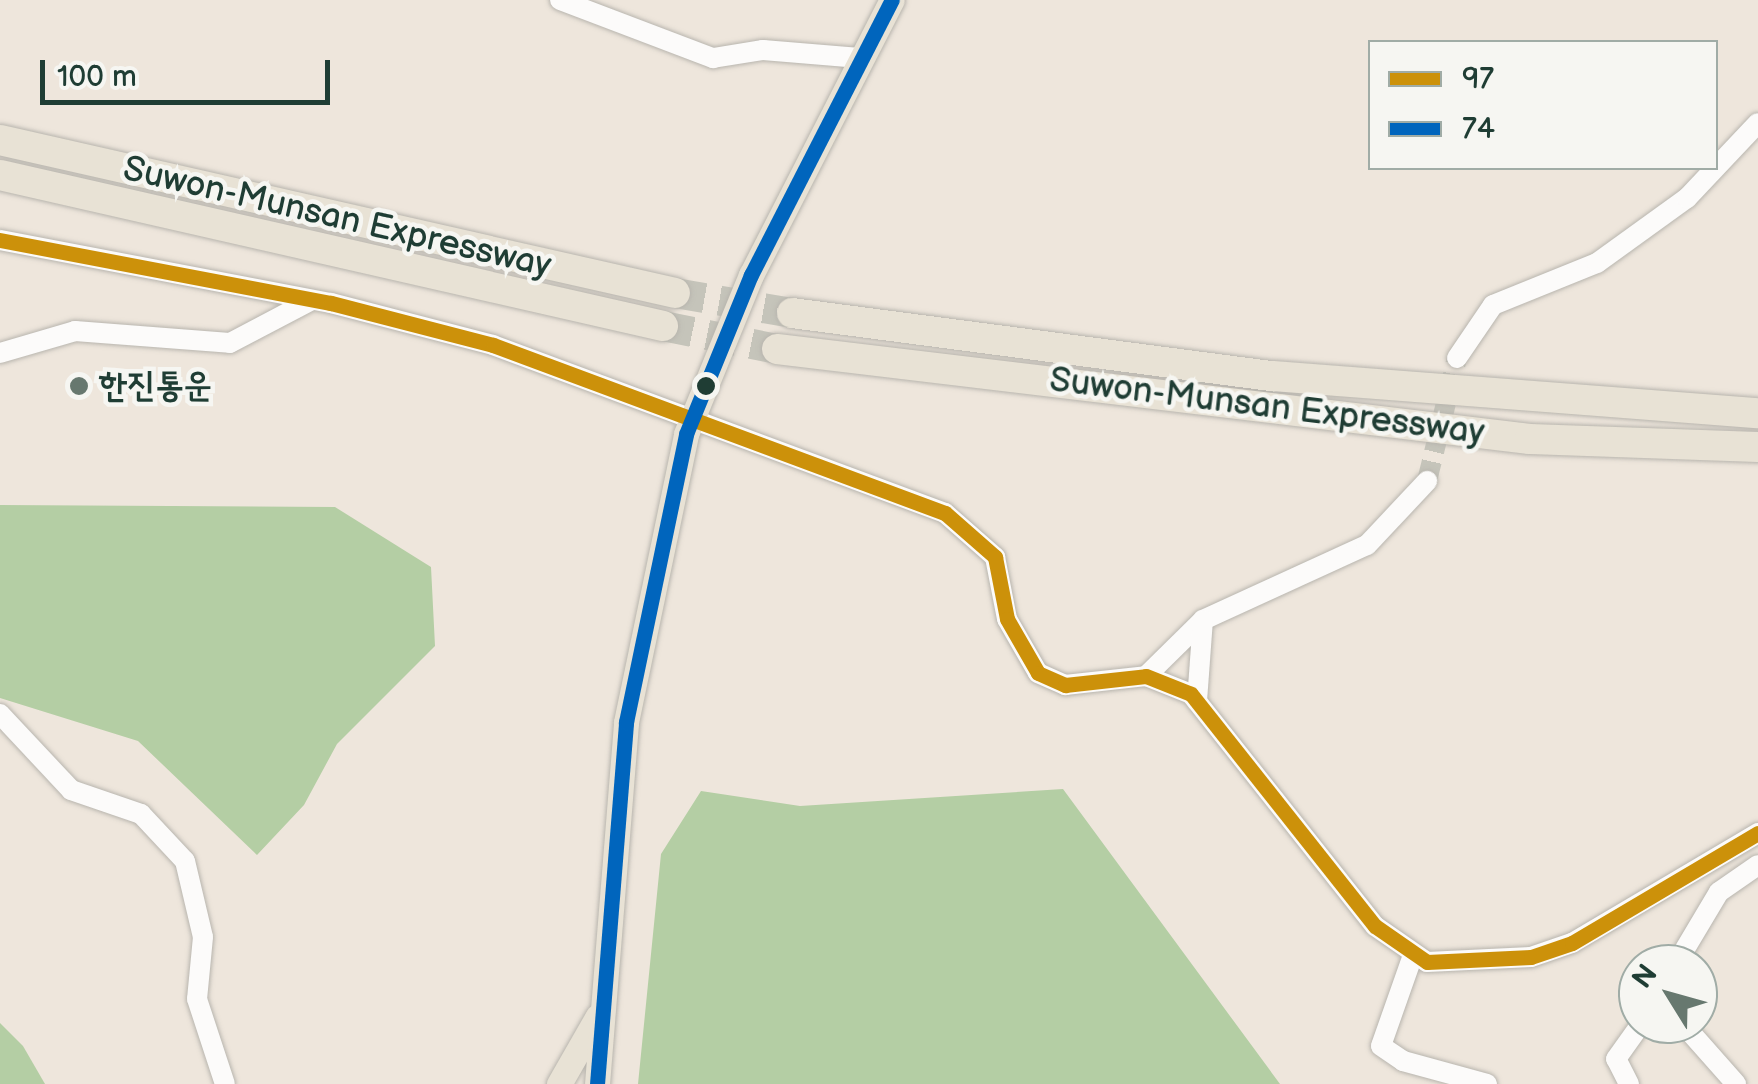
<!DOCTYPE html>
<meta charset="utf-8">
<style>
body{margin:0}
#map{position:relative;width:1758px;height:1084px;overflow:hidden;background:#eee6dc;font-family:"Balsamiq Sans","Poor Story",sans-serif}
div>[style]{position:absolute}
.forest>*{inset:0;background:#b4cea4}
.minor-tunnel>*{height:20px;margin-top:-10px;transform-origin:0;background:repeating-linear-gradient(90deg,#c5c4ba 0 20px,transparent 0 30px)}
.highway-tunnel>*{height:30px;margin-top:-15px;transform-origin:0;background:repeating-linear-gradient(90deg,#c5c4ba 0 30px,transparent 0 45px)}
.roads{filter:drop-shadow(0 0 2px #b8b5ae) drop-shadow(0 0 2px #b8b5ae)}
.minor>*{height:20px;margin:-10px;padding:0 10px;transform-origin:10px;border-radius:10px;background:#fcfbfa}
.major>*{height:25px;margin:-12.5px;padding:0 12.5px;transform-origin:12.5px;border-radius:12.5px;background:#e8e2d5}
.highway>*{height:30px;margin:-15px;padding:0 15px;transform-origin:15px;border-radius:15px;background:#e8e2d5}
.bus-1>*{height:15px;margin:-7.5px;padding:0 7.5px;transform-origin:7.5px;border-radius:7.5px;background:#cc910a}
.bus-2>*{height:15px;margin:-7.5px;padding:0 7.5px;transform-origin:7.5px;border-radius:7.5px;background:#0065bd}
.dots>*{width:28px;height:28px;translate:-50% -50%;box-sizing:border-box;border:5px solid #f6f6f2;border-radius:50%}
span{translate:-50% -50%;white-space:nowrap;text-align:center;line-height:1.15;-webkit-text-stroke:9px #f6f6f2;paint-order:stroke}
.street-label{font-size:35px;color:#1f3d34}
.poi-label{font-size:35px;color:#1f3d34;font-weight:700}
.left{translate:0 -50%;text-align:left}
.legend{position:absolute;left:1368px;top:40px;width:350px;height:130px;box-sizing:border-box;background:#f6f6f2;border:2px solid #a0aca6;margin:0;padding:12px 18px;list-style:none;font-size:30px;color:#1f3d34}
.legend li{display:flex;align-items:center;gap:20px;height:50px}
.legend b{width:50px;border:2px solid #a0aca6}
.north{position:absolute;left:1618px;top:944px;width:100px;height:100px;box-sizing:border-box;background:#f6f6f2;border:2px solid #a0aca6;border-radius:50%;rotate:307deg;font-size:28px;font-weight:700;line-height:40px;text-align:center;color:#1f3d34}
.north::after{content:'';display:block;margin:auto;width:35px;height:45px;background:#67786f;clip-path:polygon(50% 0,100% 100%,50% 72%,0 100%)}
.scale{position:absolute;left:40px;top:60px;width:290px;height:45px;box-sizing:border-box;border:5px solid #1f3d34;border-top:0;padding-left:12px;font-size:30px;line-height:35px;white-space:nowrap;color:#1f3d34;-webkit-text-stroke:8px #f6f6f2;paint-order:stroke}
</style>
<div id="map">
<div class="forest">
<i style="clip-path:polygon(0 505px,335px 507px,431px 567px,435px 646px,337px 744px,304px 805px,257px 855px,138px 741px,0 698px)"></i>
<i style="clip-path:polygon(1063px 789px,1280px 1084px,638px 1084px,661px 854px,701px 791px,800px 806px)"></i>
<i style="clip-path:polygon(0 1023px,23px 1046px,45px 1084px,0 1084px)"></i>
</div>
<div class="minor-tunnel">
<i style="left:1427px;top:481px;width:127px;rotate:-76.3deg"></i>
</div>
<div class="highway-tunnel">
<i style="left:675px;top:293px;width:119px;rotate:9.7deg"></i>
<i style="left:663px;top:326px;width:116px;rotate:11.4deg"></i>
</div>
<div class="roads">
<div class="minor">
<i style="left:560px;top:0;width:164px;rotate:20.8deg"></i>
<i style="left:713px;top:58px;width:51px;rotate:-9.1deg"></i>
<i style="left:763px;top:50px;width:97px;rotate:4.7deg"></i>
<i style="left:0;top:240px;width:337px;rotate:10.8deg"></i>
<i style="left:331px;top:303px;width:167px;rotate:14.5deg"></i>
<i style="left:493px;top:345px;width:482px;rotate:20.4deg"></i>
<i style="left:945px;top:513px;width:67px;rotate:41.3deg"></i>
<i style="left:995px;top:557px;width:63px;rotate:79deg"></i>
<i style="left:1007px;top:619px;width:62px;rotate:60.1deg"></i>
<i style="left:1038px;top:673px;width:30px;rotate:24deg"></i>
<i style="left:1065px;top:685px;width:81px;rotate:-6.3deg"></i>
<i style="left:1146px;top:676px;width:48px;rotate:21.8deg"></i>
<i style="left:1191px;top:694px;width:296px;rotate:51.6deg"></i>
<i style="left:1375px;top:926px;width:63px;rotate:34.7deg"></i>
<i style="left:1427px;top:962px;width:104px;rotate:-2.8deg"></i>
<i style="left:1531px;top:957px;width:43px;rotate:-18.9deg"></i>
<i style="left:1572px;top:943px;width:216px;rotate:-30.6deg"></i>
<i style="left:0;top:353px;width:78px;rotate:-16.3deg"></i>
<i style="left:75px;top:331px;width:155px;rotate:4.4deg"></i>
<i style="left:230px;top:343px;width:90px;rotate:-27.7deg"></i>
<i style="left:1457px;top:358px;width:64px;rotate:-55.8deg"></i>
<i style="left:1493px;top:305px;width:112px;rotate:-22deg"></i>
<i style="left:1597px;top:263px;width:111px;rotate:-35.8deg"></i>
<i style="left:1687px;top:198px;width:103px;rotate:-46.6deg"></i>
<i style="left:1146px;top:676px;width:80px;rotate:-44.5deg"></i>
<i style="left:1203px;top:620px;width:180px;rotate:-24.6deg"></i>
<i style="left:1367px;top:545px;width:88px;rotate:-46.8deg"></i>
<i style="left:1197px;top:701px;width:81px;rotate:-85.8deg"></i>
<i style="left:0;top:714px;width:104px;rotate:46.9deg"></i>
<i style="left:71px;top:790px;width:74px;rotate:18.9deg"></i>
<i style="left:141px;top:814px;width:64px;rotate:46.9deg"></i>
<i style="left:185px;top:861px;width:78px;rotate:76.7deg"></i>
<i style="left:203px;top:937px;width:62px;rotate:95.5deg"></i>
<i style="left:197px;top:999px;width:89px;rotate:71.8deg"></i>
<i style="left:1413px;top:955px;width:96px;rotate:109.4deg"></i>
<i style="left:1381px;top:1046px;width:27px;rotate:34deg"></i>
<i style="left:1403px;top:1061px;width:87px;rotate:15.3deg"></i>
<i style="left:1676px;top:964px;width:84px;rotate:-59.2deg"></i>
<i style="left:1719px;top:892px;width:47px;rotate:-34.7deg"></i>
<i style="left:1683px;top:1024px;width:80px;rotate:48.5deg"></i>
<i style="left:1629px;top:1084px;width:28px;rotate:-117deg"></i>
<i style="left:1616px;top:1059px;width:43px;rotate:-54.5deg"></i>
</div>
<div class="major">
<i style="left:559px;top:1084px;width:78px;rotate:-60.2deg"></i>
<i style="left:597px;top:1084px;width:363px;rotate:-85.4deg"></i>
<i style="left:626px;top:722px;width:294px;rotate:-78.2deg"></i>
<i style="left:686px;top:434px;width:172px;rotate:-67.8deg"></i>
<i style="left:751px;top:275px;width:309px;rotate:-62.9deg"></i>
</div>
<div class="highway">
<i style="left:0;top:140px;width:692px;rotate:12.77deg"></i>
<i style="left:0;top:175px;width:680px;rotate:12.83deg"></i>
<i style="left:792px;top:313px;width:485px;rotate:7.5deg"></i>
<i style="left:1273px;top:376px;width:486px;rotate:4.4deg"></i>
<i style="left:777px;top:349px;width:758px;rotate:6.82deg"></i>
<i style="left:1530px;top:439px;width:228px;rotate:2deg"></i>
</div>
</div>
<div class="bus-1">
<i style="left:0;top:240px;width:337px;rotate:10.8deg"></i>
<i style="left:331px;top:303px;width:167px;rotate:14.5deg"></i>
<i style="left:493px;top:345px;width:482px;rotate:20.4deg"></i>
<i style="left:945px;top:513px;width:67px;rotate:41.3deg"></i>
<i style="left:995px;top:557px;width:63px;rotate:79deg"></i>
<i style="left:1007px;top:619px;width:62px;rotate:60.1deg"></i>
<i style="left:1038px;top:673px;width:30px;rotate:24deg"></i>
<i style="left:1065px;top:685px;width:81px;rotate:-6.3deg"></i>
<i style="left:1146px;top:676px;width:48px;rotate:21.8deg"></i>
<i style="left:1191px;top:694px;width:296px;rotate:51.6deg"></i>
<i style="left:1375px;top:926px;width:63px;rotate:34.7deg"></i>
<i style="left:1427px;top:962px;width:104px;rotate:-2.8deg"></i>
<i style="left:1531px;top:957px;width:43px;rotate:-18.9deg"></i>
<i style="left:1572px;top:943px;width:216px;rotate:-30.6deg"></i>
</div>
<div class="bus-2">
<i style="left:597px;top:1084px;width:363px;rotate:-85.4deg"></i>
<i style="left:626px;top:722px;width:294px;rotate:-78.2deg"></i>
<i style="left:686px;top:434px;width:172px;rotate:-67.8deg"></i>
<i style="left:751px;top:275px;width:309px;rotate:-62.9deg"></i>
</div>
<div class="dots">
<i style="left:79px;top:386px;background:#67786f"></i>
<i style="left:706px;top:386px;background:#1f3d34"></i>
</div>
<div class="street-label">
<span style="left:337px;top:218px;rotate:13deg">Suwon-Munsan Expressway</span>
<span style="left:1267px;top:407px;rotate:7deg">Suwon-Munsan Expressway</span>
</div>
<div class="poi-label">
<span class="left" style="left:99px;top:386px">한진통운</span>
</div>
<ul class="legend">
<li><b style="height:12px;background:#cc910a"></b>97</li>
<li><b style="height:12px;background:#0065bd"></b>74</li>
</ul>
<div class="north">N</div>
<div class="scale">100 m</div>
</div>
